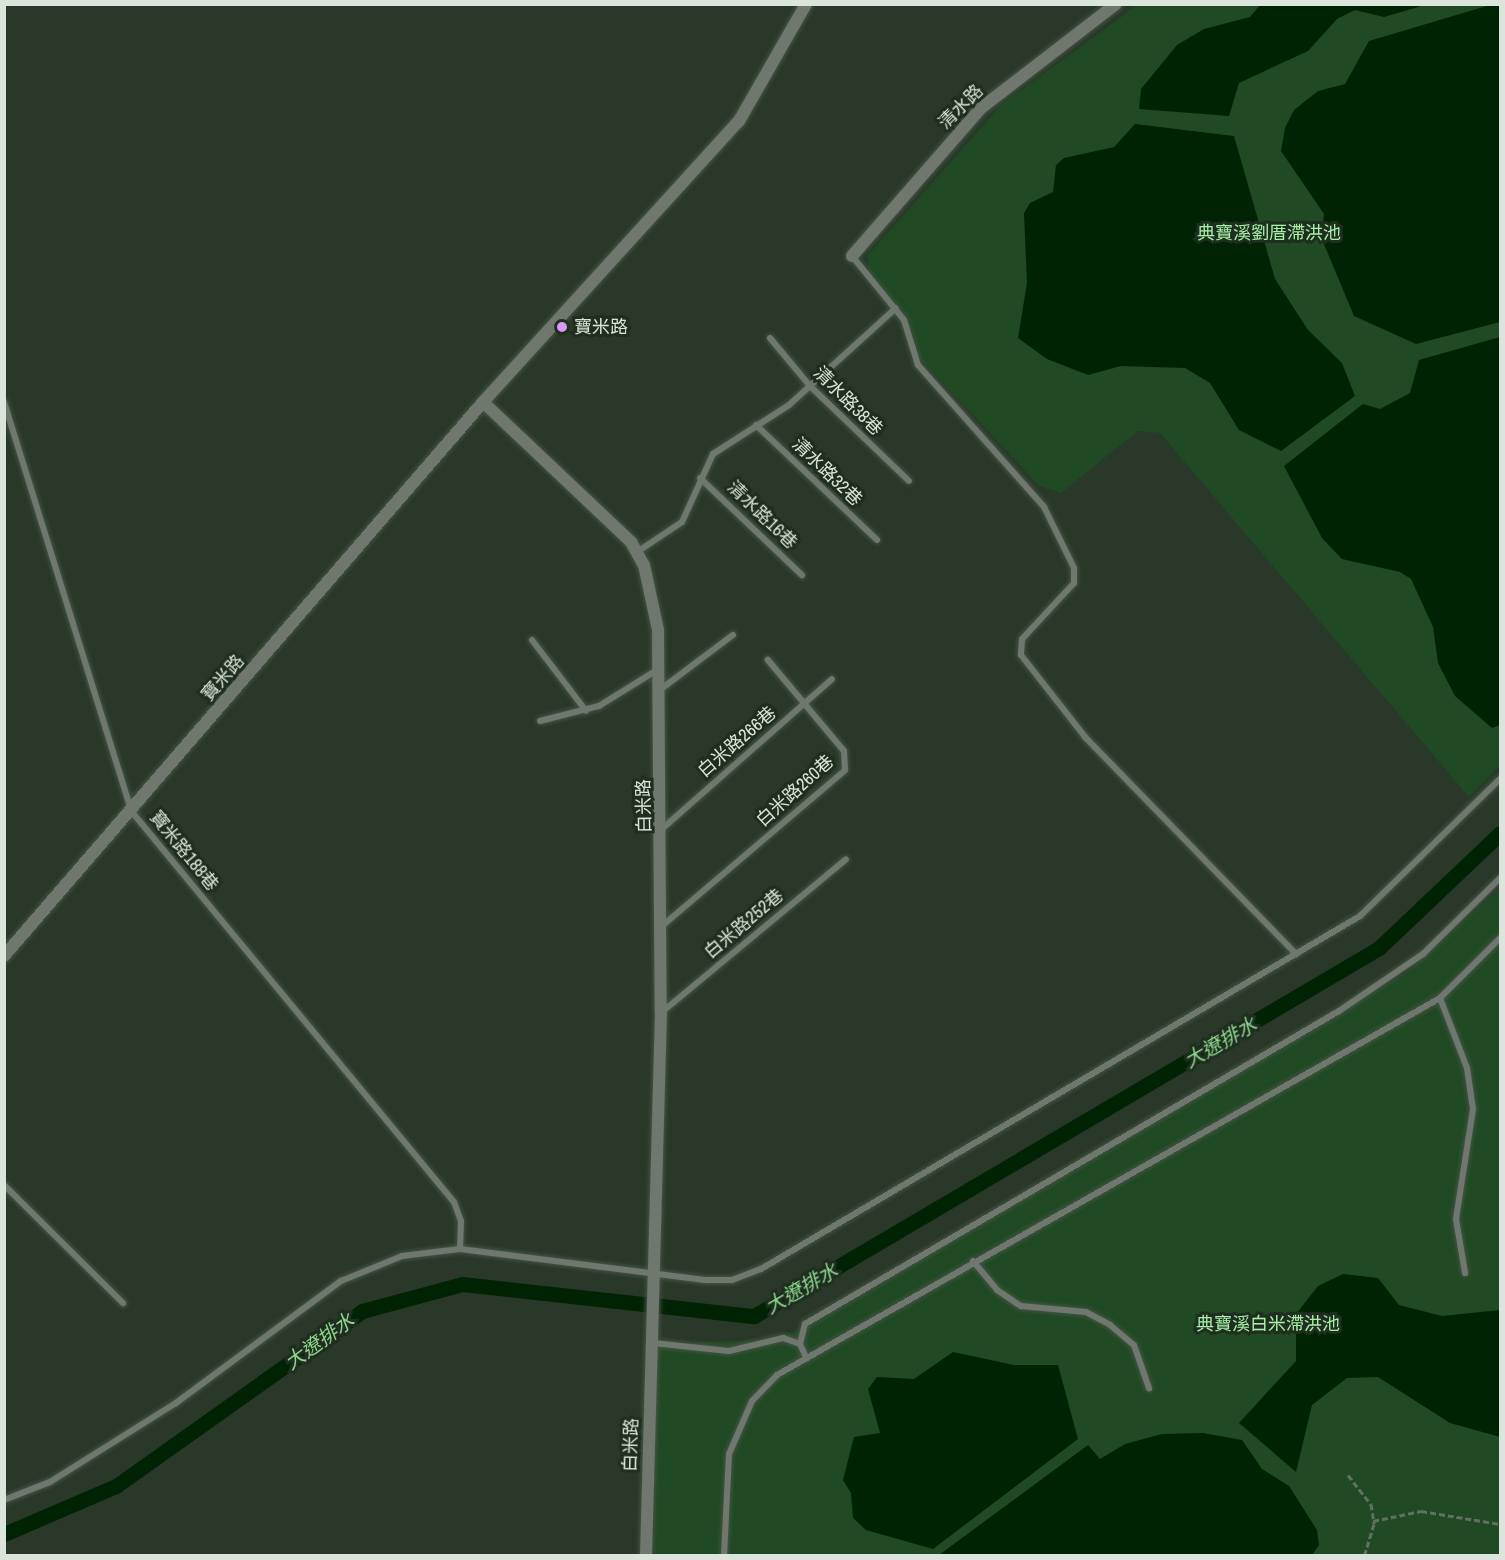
<!DOCTYPE html>
<meta charset="utf-8">
<style>
body{margin:0}
#map{position:relative;width:1505px;height:1560px;overflow:hidden;background:#293829;font-family:"Archivo Narrow","Noto Sans TC",sans-serif}
div>[style]{position:absolute}
.green>*{inset:0;background:#1f4a23}
.water>*{inset:0;background:#002403}
.canal>*{height:15px;margin:-7.5px;padding:0 7.5px;transform-origin:7.5px;border-radius:7.5px;background:#002403}
.path>*{height:3px;margin-top:-1.5px;transform-origin:0;background:repeating-linear-gradient(90deg,#626f62 0 6px,transparent 0 9px)}
.roads{filter:drop-shadow(0 0 2px #455445) drop-shadow(0 0 2px #455445)}
.service>*{height:6px;margin:-3px;padding:0 3px;transform-origin:3px;border-radius:3px;background:#6f776f}
.minor>*{height:12px;margin:-6px;padding:0 6px;transform-origin:6px;border-radius:6px;background:#6f776f}
.tertiary>*{height:12px;margin:-6px;padding:0 6px;transform-origin:6px;border-radius:6px;background:#6f776f}
.dots>*{width:16px;height:16px;translate:-50% -50%;box-sizing:border-box;border:3px solid #1f2e1f;border-radius:50%}
span{translate:-50% -50%;white-space:nowrap;text-align:center;line-height:1.15;-webkit-text-stroke:6px #1f2e1f;paint-order:stroke}
.street-label{font-size:18px;color:#dbe5db}
.park-label{font-size:18px;color:#a6f0a8}
.poi-label{font-size:18px;color:#dbe5db}
.left{translate:0 -50%;text-align:left}
.water-label{font-size:20px;color:#8ed790;font-style:italic}
.frame{position:absolute;inset:0;border:6px solid #dbe5db;pointer-events:none}
</style>
<div id="map">
<div class="green">
<i style="clip-path:polygon(1137px 5px,1500px 5px,1500px 766px,1469px 797px,1160px 433px,1138px 431px,1061px 493px,1039px 486px,919px 357px,914px 333px,869px 274px,867px 256px,1001px 105px)"></i>
<i style="clip-path:polygon(1500px 889px,1500px 1555px,654px 1556px,655px 1344px,760px 1340px,803px 1329px,1409px 971px)"></i>
</div>
<div class="water">
<i style="clip-path:polygon(1260px 5px,1261px 4px,1425px 5px,1384px 17px,1355px 10px,1337px 19px,1308px 51px,1239px 83px,1229px 116px,1139px 109px,1141px 89px,1177px 45px,1204px 29px,1250px 17px)"></i>
<i style="clip-path:polygon(1490px 5px,1500px 5px,1500px 322px,1416px 344px,1354px 316px,1321px 237px,1324px 214px,1281px 151px,1285px 128px,1294px 110px,1318px 91px,1345px 84px,1369px 41px)"></i>
<i style="clip-path:polygon(1135px 124px,1234px 136px,1275px 279px,1308px 330px,1342px 363px,1355px 396px,1281px 451px,1239px 430px,1210px 383px,1185px 368px,1121px 366px,1088px 375px,1047px 359px,1018px 338px,1027px 283px,1024px 213px,1030px 203px,1053px 192px,1056px 165px,1064px 158px,1114px 147px)"></i>
<i style="clip-path:polygon(1500px 337px,1500px 725px,1492px 728px,1455px 696px,1438px 663px,1433px 627px,1411px 579px,1400px 572px,1342px 559px,1322px 538px,1284px 466px,1363px 404px,1380px 409px,1410px 393px,1419px 360px)"></i>
<i style="clip-path:polygon(1343px 1274px,1378px 1278px,1399px 1305px,1442px 1316px,1500px 1310px,1500px 1437px,1450px 1423px,1378px 1377px,1347px 1378px,1312px 1405px,1296px 1472px,1239px 1423px,1296px 1361px,1296px 1314px,1318px 1286px)"></i>
<i style="clip-path:polygon(953px 1352px,1014px 1365px,1058px 1365px,1078px 1439px,933px 1549px,866px 1530px,853px 1518px,851px 1493px,843px 1480px,854px 1437px,880px 1433px,868px 1389px,877px 1377px,914px 1379px)"></i>
<i style="clip-path:polygon(1203px 1433px,1242px 1440px,1262px 1469px,1289px 1486px,1317px 1530px,1319px 1545px,1312px 1555px,939px 1555px,1088px 1445px,1100px 1459px,1125px 1444px,1162px 1434px)"></i>
</div>
<div class="canal">
<i style="left:4px;top:1534px;width:122px;rotate:-23.2deg"></i>
<i style="left:116px;top:1486px;width:302px;rotate:-35.4deg"></i>
<i style="left:362px;top:1311px;width:104px;rotate:-15.1deg"></i>
<i style="left:462px;top:1284px;width:294px;rotate:6.3deg"></i>
<i style="left:754px;top:1316px;width:725px;rotate:-30.49deg"></i>
<i style="left:1379px;top:948px;width:167px;rotate:-43.5deg"></i>
</div>
<div class="path">
<i style="left:1348px;top:1475px;width:37px;rotate:52deg"></i>
<i style="left:1371px;top:1504px;width:20px;rotate:81deg"></i>
<i style="left:1374px;top:1524px;width:34px;rotate:107deg"></i>
<i style="left:1373px;top:1521px;width:49px;rotate:-11.8deg"></i>
<i style="left:1421px;top:1511px;width:80px;rotate:9.3deg"></i>
</div>
<div class="roads">
<div class="service">
<i style="left:852px;top:256px;width:82px;rotate:50.9deg"></i>
<i style="left:904px;top:320px;width:47px;rotate:72.7deg"></i>
<i style="left:918px;top:365px;width:190px;rotate:48.4deg"></i>
<i style="left:1044px;top:507px;width:68px;rotate:63.8deg"></i>
<i style="left:1074px;top:568px;width:15px;rotate:90deg"></i>
<i style="left:1074px;top:583px;width:76px;rotate:132.9deg"></i>
<i style="left:1022px;top:639px;width:16px;rotate:94deg"></i>
<i style="left:1021px;top:655px;width:104px;rotate:52deg"></i>
<i style="left:1085px;top:737px;width:303px;rotate:45.8deg"></i>
<i style="left:770px;top:338px;width:62px;rotate:50.2deg"></i>
<i style="left:810px;top:386px;width:137px;rotate:43.8deg"></i>
<i style="left:4px;top:402px;width:430px;rotate:72.7deg"></i>
<i style="left:132px;top:812px;width:506px;rotate:50.46deg"></i>
<i style="left:454px;top:1202px;width:20px;rotate:70deg"></i>
<i style="left:461px;top:1221px;width:28px;rotate:92deg"></i>
<i style="left:756px;top:425px;width:167px;rotate:43.5deg"></i>
<i style="left:700px;top:478px;width:141px;rotate:43.6deg"></i>
<i style="left:637px;top:552px;width:54px;rotate:-33.7deg"></i>
<i style="left:682px;top:522px;width:75px;rotate:-65.5deg"></i>
<i style="left:713px;top:454px;width:90px;rotate:-32.8deg"></i>
<i style="left:789px;top:405px;width:144px;rotate:-42.2deg"></i>
<i style="left:532px;top:640px;width:89px;rotate:52.7deg"></i>
<i style="left:661px;top:689px;width:90px;rotate:-36.9deg"></i>
<i style="left:540px;top:721px;width:61px;rotate:-14.3deg"></i>
<i style="left:599px;top:706px;width:68px;rotate:-31.8deg"></i>
<i style="left:663px;top:828px;width:225px;rotate:-41.4deg"></i>
<i style="left:662px;top:926px;width:240px;rotate:-40.4deg"></i>
<i style="left:845px;top:770px;width:19px;rotate:-93deg"></i>
<i style="left:844px;top:751px;width:119px;rotate:-129.9deg"></i>
<i style="left:1440px;top:998px;width:75px;rotate:68.9deg"></i>
<i style="left:1467px;top:1068px;width:41px;rotate:81.7deg"></i>
<i style="left:1473px;top:1109px;width:111px;rotate:98.8deg"></i>
<i style="left:1456px;top:1219px;width:55px;rotate:80.5deg"></i>
<i style="left:662px;top:1012px;width:239px;rotate:-39.7deg"></i>
<i style="left:4px;top:1185px;width:168px;rotate:44.8deg"></i>
<i style="left:973px;top:1261px;width:38px;rotate:50deg"></i>
<i style="left:997px;top:1290px;width:29px;rotate:34deg"></i>
<i style="left:1021px;top:1306px;width:65px;rotate:5.3deg"></i>
<i style="left:1086px;top:1312px;width:27px;rotate:28deg"></i>
<i style="left:1110px;top:1325px;width:31px;rotate:40deg"></i>
<i style="left:1134px;top:1345px;width:46px;rotate:70.8deg"></i>
<i style="left:653px;top:1343px;width:76px;rotate:6deg"></i>
<i style="left:729px;top:1351px;width:56px;rotate:-13.5deg"></i>
<i style="left:783px;top:1338px;width:18px;rotate:19deg"></i>
<i style="left:800px;top:1344px;width:12px;rotate:66deg"></i>
<i style="left:800px;top:1344px;width:21px;rotate:-76deg"></i>
<i style="left:805px;top:1324px;width:619px;rotate:-30.38deg"></i>
<i style="left:1339px;top:1011px;width:102px;rotate:-34.2deg"></i>
<i style="left:1423px;top:954px;width:108px;rotate:-44.6deg"></i>
<i style="left:4px;top:1500px;width:49px;rotate:-21.4deg"></i>
<i style="left:50px;top:1482px;width:149px;rotate:-32.1deg"></i>
<i style="left:176px;top:1403px;width:205px;rotate:-36.5deg"></i>
<i style="left:341px;top:1281px;width:66px;rotate:-22.3deg"></i>
<i style="left:402px;top:1256px;width:58px;rotate:-6.9deg"></i>
<i style="left:460px;top:1249px;width:249px;rotate:7.2deg"></i>
<i style="left:707px;top:1280px;width:25px"></i>
<i style="left:732px;top:1280px;width:31px;rotate:-21deg"></i>
<i style="left:761px;top:1269px;width:695px;rotate:-30.51deg"></i>
<i style="left:1360px;top:916px;width:196px;rotate:-44.4deg"></i>
<i style="left:724px;top:1556px;width:102px;rotate:-87.2deg"></i>
<i style="left:729px;top:1454px;width:58px;rotate:-66.5deg"></i>
<i style="left:752px;top:1401px;width:36px;rotate:-46deg"></i>
<i style="left:777px;top:1375px;width:763px;rotate:-29.62deg"></i>
<i style="left:1440px;top:998px;width:85px;rotate:-45deg"></i>
</div>
<div class="minor">
<i style="left:852px;top:256px;width:196px;rotate:-48.9deg"></i>
<i style="left:981px;top:108px;width:170px;rotate:-37.6deg"></i>
</div>
<div class="tertiary">
<i style="left:483px;top:402px;width:204px;rotate:43.4deg"></i>
<i style="left:631px;top:542px;width:26px;rotate:61deg"></i>
<i style="left:644px;top:565px;width:66px;rotate:77.8deg"></i>
<i style="left:658px;top:630px;width:382px;rotate:89.6deg"></i>
<i style="left:661px;top:1012px;width:544px;rotate:91.58deg"></i>
<i style="left:4px;top:956px;width:732px;rotate:-49.15deg"></i>
<i style="left:483px;top:402px;width:380px;rotate:-47.7deg"></i>
<i style="left:739px;top:121px;width:135px;rotate:-60.2deg"></i>
</div>
</div>
<div class="dots">
<i style="left:562px;top:327px;background:#dc99f4"></i>
</div>
<div class="street-label">
<span style="left:961px;top:107px;rotate:-45deg">清水路</span>
<span style="left:848px;top:401px;rotate:45deg">清水路38巷</span>
<span style="left:827px;top:472px;rotate:44deg">清水路32巷</span>
<span style="left:762px;top:515px;rotate:44deg">清水路16巷</span>
<span style="left:223px;top:678px;rotate:-49deg">寶米路</span>
<span style="left:737px;top:742px;rotate:-41deg">白米路266巷</span>
<span style="left:795px;top:791px;rotate:-42deg">白米路260巷</span>
<span style="left:644px;top:806px;rotate:-91deg">白米路</span>
<span style="left:184px;top:851px;rotate:51deg">寶米路188巷</span>
<span style="left:744px;top:924px;rotate:-40deg">白米路252巷</span>
<span style="left:631px;top:1445px;rotate:-88deg">白米路</span>
</div>
<div class="park-label">
<span style="left:1269px;top:233px">典寶溪劉厝滯洪池</span>
<span style="left:1268px;top:1324px">典寶溪白米滯洪池</span>
</div>
<div class="poi-label">
<span class="left" style="left:574px;top:327px">寶米路</span>
</div>
<div class="water-label">
<span style="left:1220px;top:1042px;rotate:-30deg">大遼排水</span>
<span style="left:801px;top:1288px;rotate:-30deg">大遼排水</span>
<span style="left:319px;top:1341px;rotate:-36deg">大遼排水</span>
</div>
<div class="frame"></div>
</div>
